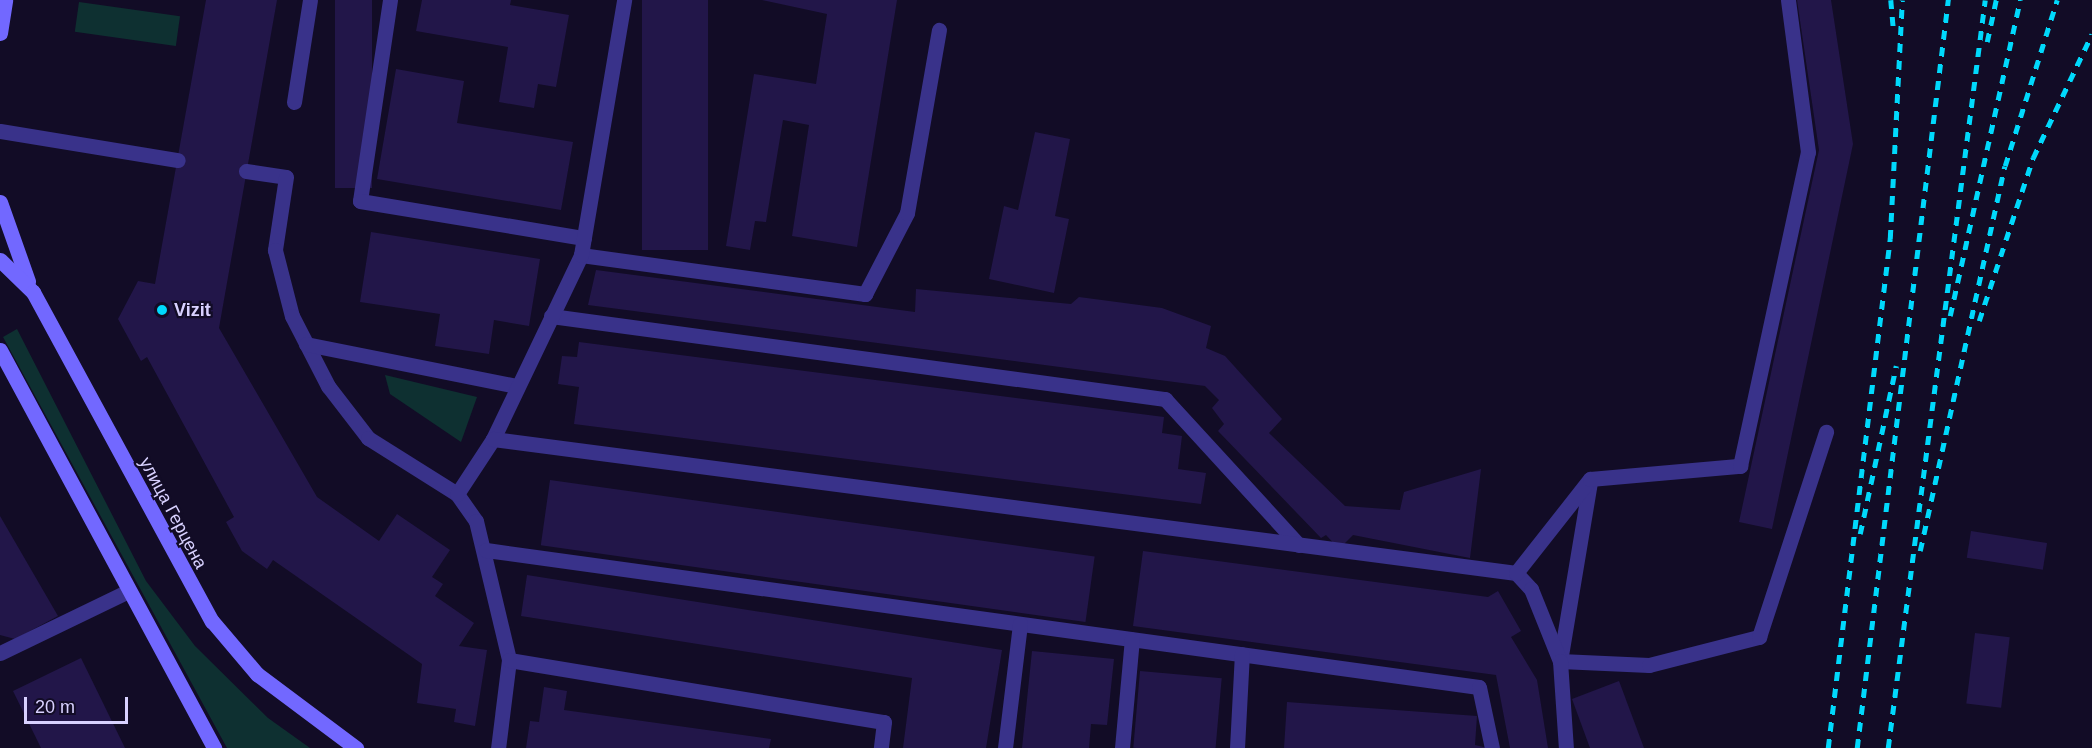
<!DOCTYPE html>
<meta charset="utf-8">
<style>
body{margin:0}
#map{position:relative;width:2092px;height:748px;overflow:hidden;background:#120c26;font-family:Helvetica,sans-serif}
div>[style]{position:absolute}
.green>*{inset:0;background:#0e3031;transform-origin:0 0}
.building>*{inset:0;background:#221649;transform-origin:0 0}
.lane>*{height:15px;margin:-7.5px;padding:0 7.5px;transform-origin:7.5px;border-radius:7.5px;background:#39328a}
.secondary>*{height:15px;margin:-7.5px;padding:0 7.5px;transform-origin:7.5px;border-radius:7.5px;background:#7268ff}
.rail>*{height:4.5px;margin-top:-2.25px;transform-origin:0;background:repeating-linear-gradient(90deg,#00d9fc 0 9px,transparent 0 17px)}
.dots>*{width:16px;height:16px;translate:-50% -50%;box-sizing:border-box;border:3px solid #120c26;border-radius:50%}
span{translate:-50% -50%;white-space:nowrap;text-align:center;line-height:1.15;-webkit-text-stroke:4.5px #120c26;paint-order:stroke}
.poi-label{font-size:18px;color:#d8d1ff;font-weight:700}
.left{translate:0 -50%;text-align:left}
.street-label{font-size:18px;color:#d8d1ff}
.scale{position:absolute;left:24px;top:697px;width:104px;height:27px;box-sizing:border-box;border:3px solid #d8d1ff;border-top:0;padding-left:8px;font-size:18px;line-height:21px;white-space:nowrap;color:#d8d1ff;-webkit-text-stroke:4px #120c26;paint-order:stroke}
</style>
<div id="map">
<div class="green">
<i style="left:79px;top:2px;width:102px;height:30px;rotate:8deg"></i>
<i style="clip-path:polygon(17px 329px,146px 581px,195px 646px,268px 718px,310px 748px,227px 748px,3px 337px)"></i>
<i style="clip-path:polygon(385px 375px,477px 397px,461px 442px,390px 394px)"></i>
</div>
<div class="building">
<i style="clip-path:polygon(206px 0,277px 0,219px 328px,317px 497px,379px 541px,397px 514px,450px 550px,432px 577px,443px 584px,435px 596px,474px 623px,459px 646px,487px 650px,475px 726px,454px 722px,456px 709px,417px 703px,422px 664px,273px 560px,267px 569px,242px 551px,226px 522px,234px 517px,147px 357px,141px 361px,118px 319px,138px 281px,155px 284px)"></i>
<i style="left:335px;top:0;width:37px;height:188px"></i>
<i style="clip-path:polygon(422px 0,511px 0,510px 5px,569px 15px,556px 87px,538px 84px,534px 108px,499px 102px,508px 47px,416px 31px)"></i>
<i style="left:642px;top:0;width:66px;height:250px"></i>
<i style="clip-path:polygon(762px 0,897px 0,857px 247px,792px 236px,809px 125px,783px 120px,766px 222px,755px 221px,750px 250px,726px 246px,754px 74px,816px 84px,827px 14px)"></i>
<i style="clip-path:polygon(1797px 0,1831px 0,1853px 144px,1772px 529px,1739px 522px,1819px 150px)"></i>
<i style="clip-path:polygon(396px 69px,464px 81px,457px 123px,573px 142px,561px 210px,377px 179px)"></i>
<i style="clip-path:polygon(1035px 132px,1070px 139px,1055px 216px,1069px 219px,1054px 293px,989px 279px,1004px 206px,1018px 210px)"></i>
<i style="clip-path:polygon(371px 232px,540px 259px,529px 326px,494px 320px,489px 354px,435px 346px,440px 314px,360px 302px)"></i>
<i style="clip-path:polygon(596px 270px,915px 312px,916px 289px,1071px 304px,1079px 297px,1162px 308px,1211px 326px,1206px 348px,1225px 356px,1282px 419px,1269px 433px,1345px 506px,1400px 510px,1404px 492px,1481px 469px,1470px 558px,1353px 535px,1339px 549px,1326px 535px,1321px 538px,1218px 431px,1224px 424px,1212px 408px,1219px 400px,1205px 386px,588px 305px)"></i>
<i style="clip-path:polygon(579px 342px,1164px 417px,1162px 433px,1182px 436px,1178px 469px,1206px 473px,1201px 504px,574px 424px,579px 387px,558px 384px,562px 356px,577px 357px)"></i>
<i style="left:550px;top:480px;width:550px;height:66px;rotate:8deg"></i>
<i style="clip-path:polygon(0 516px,58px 616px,15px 639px,0 635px)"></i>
<i style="left:1971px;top:531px;width:77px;height:27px;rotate:9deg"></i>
<i style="clip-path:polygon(1143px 551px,1488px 597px,1498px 591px,1521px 631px,1511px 637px,1537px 680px,1548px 748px,1510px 748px,1496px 675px,1133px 626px)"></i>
<i style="clip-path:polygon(527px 575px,1002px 650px,986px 748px,903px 748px,912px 678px,521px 616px)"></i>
<i style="left:1975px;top:633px;width:35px;height:71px;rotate:7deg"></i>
<i style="clip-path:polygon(1032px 651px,1114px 659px,1107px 725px,1091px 724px,1089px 748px,1022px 748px)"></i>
<i style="clip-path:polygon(81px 658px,125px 748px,41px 748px,13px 691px)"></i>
<i style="left:1140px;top:671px;width:82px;height:77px;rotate:5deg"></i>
<i style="clip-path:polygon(1619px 681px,1644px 748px,1590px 748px,1572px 699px)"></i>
<i style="clip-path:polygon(544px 687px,567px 691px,564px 710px,771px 739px,769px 748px,526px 748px,530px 721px,539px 722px)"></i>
<i style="clip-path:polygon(1287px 702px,1477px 716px,1475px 745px,1488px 748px,1284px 748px)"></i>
</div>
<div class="lane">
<i style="left:390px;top:0;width:203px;rotate:98.5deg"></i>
<i style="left:360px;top:201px;width:227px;rotate:9.4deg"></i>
<i style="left:294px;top:102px;width:103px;rotate:-81.1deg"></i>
<i style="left:0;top:131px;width:180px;rotate:9.3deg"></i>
<i style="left:246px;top:171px;width:40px;rotate:8.5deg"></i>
<i style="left:286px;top:177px;width:74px;rotate:98.6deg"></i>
<i style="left:275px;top:250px;width:68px;rotate:75.6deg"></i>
<i style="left:292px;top:316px;width:79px;rotate:62.8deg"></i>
<i style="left:328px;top:386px;width:66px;rotate:52.4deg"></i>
<i style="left:368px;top:438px;width:105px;rotate:32.2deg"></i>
<i style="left:457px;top:494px;width:33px;rotate:55deg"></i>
<i style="left:476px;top:521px;width:143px;rotate:76.6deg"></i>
<i style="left:509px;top:660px;width:89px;rotate:97.1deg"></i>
<i style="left:581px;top:255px;width:287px;rotate:7.8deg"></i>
<i style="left:865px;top:294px;width:91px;rotate:-62.6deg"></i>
<i style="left:907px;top:213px;width:186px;rotate:-80.1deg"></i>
<i style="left:551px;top:316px;width:620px;rotate:7.7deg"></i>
<i style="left:1165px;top:399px;width:198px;rotate:47.5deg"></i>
<i style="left:306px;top:344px;width:214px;rotate:11.3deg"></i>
<i style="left:493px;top:439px;width:204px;rotate:-64.4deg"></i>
<i style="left:581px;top:255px;width:259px;rotate:-80.4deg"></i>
<i style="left:1590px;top:482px;width:181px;rotate:99.5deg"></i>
<i style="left:1560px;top:661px;width:89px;rotate:2.6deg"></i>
<i style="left:1649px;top:665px;width:114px;rotate:-14.3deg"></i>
<i style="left:1759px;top:637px;width:216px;rotate:-71.9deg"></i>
<i style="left:457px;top:494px;width:66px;rotate:-56.8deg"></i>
<i style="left:493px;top:439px;width:1032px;rotate:7.46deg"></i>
<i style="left:1516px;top:573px;width:22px;rotate:47deg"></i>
<i style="left:1531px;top:589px;width:78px;rotate:68.1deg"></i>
<i style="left:1560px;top:661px;width:87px;rotate:86.1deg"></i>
<i style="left:486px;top:550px;width:1002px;rotate:7.86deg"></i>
<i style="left:1479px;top:687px;width:62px;rotate:78deg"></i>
<i style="left:1516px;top:573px;width:120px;rotate:-51.8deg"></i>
<i style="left:1590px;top:479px;width:151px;rotate:-5deg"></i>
<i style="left:1740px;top:466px;width:321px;rotate:-77.8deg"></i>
<i style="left:1808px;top:152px;width:153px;rotate:-97.5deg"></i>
<i style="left:0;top:653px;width:142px;rotate:-25.8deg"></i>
<i style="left:509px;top:660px;width:380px;rotate:9.4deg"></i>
<i style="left:884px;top:722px;width:26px;rotate:97deg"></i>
<i style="left:1005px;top:748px;width:125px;rotate:-83.1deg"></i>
<i style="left:1122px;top:748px;width:109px;rotate:-84.8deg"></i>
<i style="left:1237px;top:748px;width:94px;rotate:-87deg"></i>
</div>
<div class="secondary">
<i style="left:0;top:33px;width:33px;rotate:-81deg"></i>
<i style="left:0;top:202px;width:84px;rotate:70.5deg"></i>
<i style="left:0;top:260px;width:46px;rotate:44.1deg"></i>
<i style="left:33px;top:292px;width:375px;rotate:61.5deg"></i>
<i style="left:212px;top:621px;width:70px;rotate:49.7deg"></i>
<i style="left:257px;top:674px;width:124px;rotate:36.8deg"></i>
<i style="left:0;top:350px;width:452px;rotate:61.7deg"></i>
</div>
<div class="rail">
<i style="left:1891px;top:0;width:33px;rotate:85deg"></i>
<i style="left:1987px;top:42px;width:43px;rotate:-77.9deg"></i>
<i style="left:1950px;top:316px;width:324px;rotate:-77.5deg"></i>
<i style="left:1979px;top:321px;width:172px;rotate:-71.7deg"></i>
<i style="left:2033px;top:158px;width:137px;rotate:-64.6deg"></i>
<i style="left:1860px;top:534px;width:172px;rotate:-77.9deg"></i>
<i style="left:1920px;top:551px;width:394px;rotate:-77.6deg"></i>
<i style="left:2005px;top:166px;width:174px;rotate:-72.6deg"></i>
<i style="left:1828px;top:748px;width:513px;rotate:-83.06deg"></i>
<i style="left:1890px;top:239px;width:239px;rotate:-87.1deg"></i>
<i style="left:1857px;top:748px;width:754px;rotate:-83.06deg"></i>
<i style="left:1888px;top:748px;width:754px;rotate:-82.61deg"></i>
</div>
<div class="dots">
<i style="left:162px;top:310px;background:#00d9fc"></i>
</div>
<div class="poi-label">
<span class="left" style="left:174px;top:310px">Vizit</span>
</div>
<div class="street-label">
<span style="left:173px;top:513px;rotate:62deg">улица Герцена</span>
</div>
<div class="scale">20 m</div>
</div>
